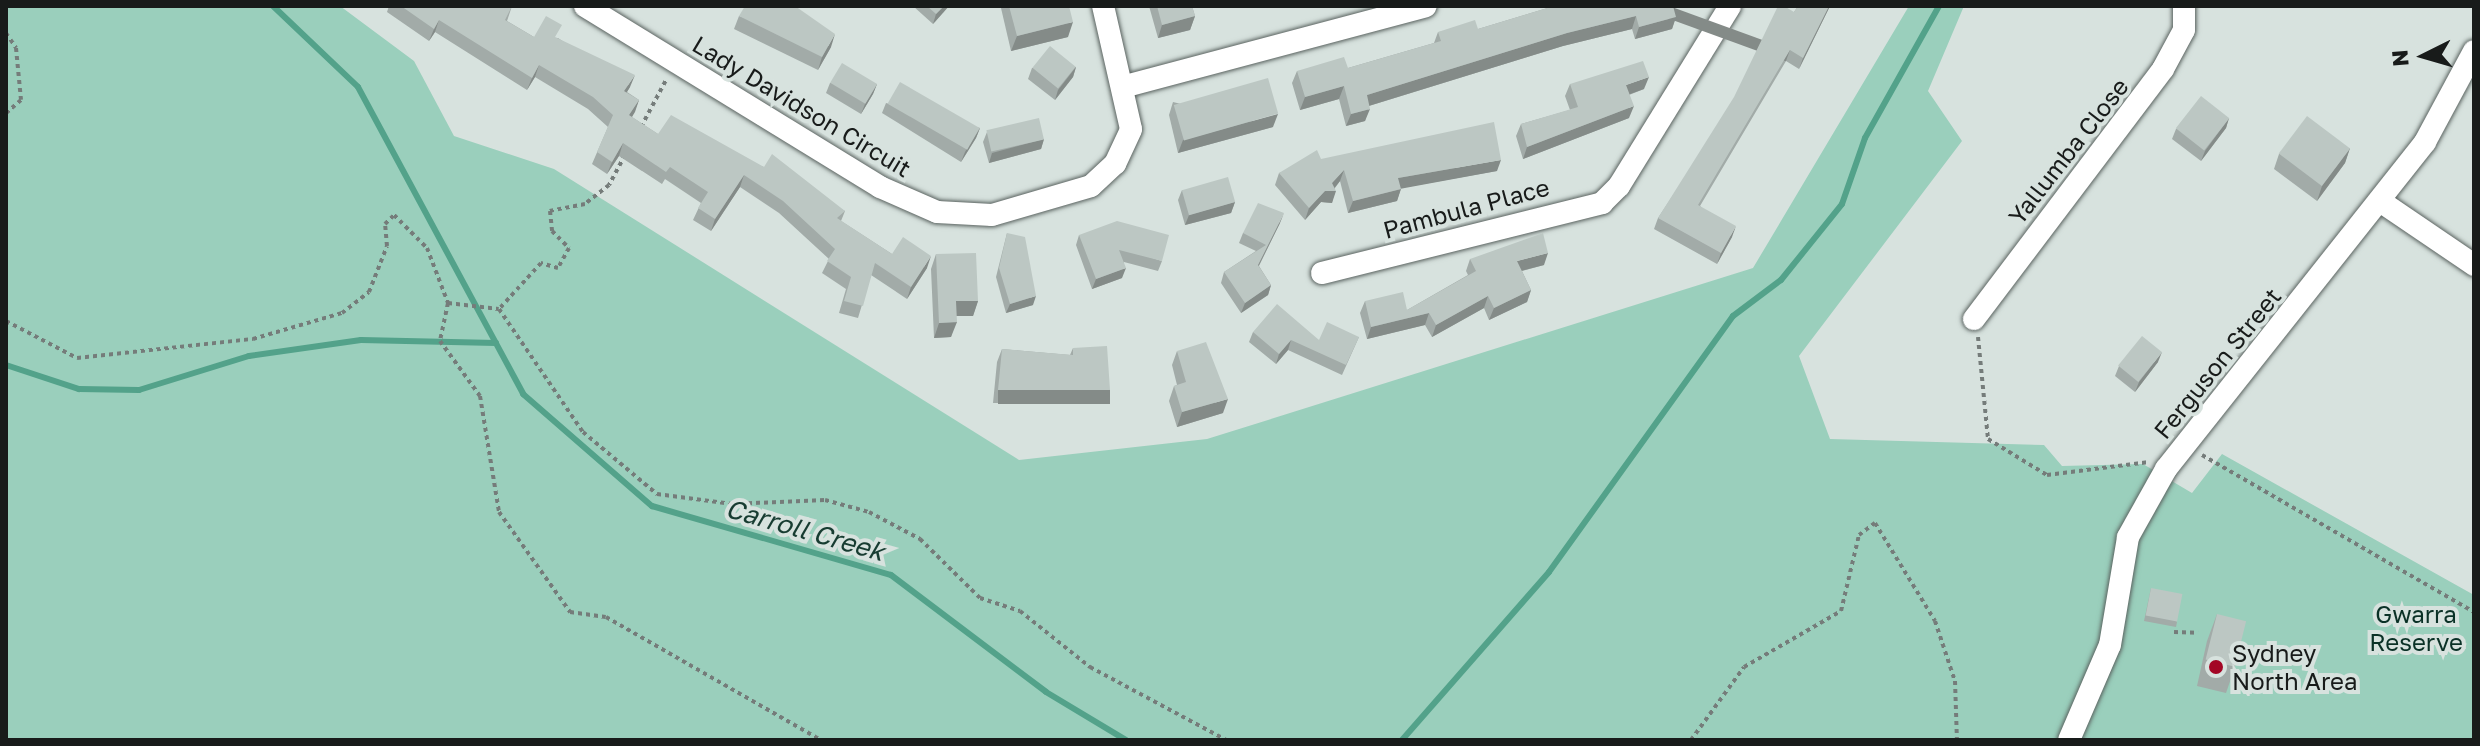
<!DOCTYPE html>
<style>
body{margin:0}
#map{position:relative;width:2480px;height:746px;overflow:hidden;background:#d7e2de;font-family:"Golos Text",sans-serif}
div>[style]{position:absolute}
.green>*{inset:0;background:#9acfbc}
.stream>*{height:6px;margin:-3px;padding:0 3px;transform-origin:3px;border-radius:3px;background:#53a28a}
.path>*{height:4px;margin-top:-2px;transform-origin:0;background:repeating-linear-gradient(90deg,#757c7a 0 4px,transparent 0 8px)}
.roads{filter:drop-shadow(0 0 2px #5a6360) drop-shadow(0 0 2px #5a6360)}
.minor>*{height:22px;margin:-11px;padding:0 11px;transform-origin:11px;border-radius:11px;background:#fff}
.wall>*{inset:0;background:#a2aba8}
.shaded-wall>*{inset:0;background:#848b88;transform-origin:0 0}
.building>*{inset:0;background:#bcc7c3;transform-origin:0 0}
.dots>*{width:22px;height:22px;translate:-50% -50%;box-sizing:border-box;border:4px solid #d7e2de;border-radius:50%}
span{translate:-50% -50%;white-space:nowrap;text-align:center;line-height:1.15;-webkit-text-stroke:8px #d7e2de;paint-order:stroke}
.street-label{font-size:24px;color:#181b1a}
.park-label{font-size:24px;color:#0a3126}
.poi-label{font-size:24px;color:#181b1a}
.left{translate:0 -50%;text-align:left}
.water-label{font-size:26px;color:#173c31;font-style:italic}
.frame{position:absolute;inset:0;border:8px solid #181b1a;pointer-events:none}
.north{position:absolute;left:2384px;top:16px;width:80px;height:80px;-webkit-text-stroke:6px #d7e2de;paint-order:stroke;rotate:265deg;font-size:22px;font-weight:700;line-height:32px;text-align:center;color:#181b1a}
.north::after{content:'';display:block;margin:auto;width:28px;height:36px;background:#181b1a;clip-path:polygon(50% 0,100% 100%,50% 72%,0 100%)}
</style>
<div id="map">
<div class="green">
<i style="clip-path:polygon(6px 6px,340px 6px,414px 61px,454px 136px,554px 169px,1019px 460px,1207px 439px,1753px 268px,1909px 6px,1964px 6px,1928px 91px,1962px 141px,1799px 356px,1830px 439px,2044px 445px,2062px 466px,2143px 464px,2192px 493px,2222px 454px,2474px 595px,2474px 740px,6px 740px)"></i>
</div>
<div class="stream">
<i style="left:273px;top:6px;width:117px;rotate:43.6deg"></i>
<i style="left:358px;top:87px;width:349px;rotate:61.7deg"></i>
<i style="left:523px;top:394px;width:171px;rotate:41deg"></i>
<i style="left:652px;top:506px;width:249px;rotate:16.1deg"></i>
<i style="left:891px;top:575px;width:194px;rotate:37deg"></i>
<i style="left:1046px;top:692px;width:93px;rotate:31deg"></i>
<i style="left:6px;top:365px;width:77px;rotate:18.2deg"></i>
<i style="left:79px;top:389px;width:60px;rotate:1deg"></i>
<i style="left:139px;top:390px;width:115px;rotate:-17.2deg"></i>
<i style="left:249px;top:356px;width:113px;rotate:-8.1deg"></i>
<i style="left:361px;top:340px;width:135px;rotate:1.3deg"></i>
<i style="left:1402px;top:740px;width:223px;rotate:-48.8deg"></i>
<i style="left:1549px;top:572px;width:315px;rotate:-54.3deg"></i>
<i style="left:1733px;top:316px;width:60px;rotate:-36.9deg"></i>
<i style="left:1781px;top:280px;width:97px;rotate:-51.2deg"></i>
<i style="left:1842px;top:204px;width:70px;rotate:-70.8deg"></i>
<i style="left:1865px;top:138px;width:151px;rotate:-60.7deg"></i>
</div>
<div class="path">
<i style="left:6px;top:33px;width:18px;rotate:56deg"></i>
<i style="left:16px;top:48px;width:52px;rotate:84.5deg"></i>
<i style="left:21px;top:100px;width:20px;rotate:139deg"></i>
<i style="left:641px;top:127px;width:55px;rotate:-62deg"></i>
<i style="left:625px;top:155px;width:34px;rotate:118deg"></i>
<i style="left:609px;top:185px;width:31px;rotate:142deg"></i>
<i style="left:585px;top:204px;width:36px;rotate:169deg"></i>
<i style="left:550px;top:211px;width:20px;rotate:84deg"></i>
<i style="left:552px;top:231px;width:24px;rotate:45deg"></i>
<i style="left:569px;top:248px;width:23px;rotate:119deg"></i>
<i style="left:558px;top:268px;width:18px;rotate:-164deg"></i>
<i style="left:541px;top:263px;width:62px;rotate:132.4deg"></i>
<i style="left:499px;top:309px;width:149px;rotate:55.7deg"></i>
<i style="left:583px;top:432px;width:97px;rotate:40deg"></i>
<i style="left:657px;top:494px;width:76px;rotate:7.6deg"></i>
<i style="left:732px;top:504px;width:93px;rotate:-2.5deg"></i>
<i style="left:825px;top:500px;width:46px;rotate:15.3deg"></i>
<i style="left:869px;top:512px;width:58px;rotate:27.9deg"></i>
<i style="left:920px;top:539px;width:84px;rotate:44.5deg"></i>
<i style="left:980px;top:598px;width:42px;rotate:18deg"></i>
<i style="left:1020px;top:611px;width:90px;rotate:38.7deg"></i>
<i style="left:1090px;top:667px;width:154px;rotate:28.2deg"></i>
<i style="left:448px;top:303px;width:51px;rotate:6.7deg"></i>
<i style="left:6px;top:321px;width:80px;rotate:27.5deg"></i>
<i style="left:77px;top:358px;width:177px;rotate:-6.2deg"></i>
<i style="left:253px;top:339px;width:93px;rotate:-16.3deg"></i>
<i style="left:342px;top:313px;width:34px;rotate:-38deg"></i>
<i style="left:369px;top:292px;width:49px;rotate:-68.6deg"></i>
<i style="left:387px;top:246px;width:22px;rotate:-95deg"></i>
<i style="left:385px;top:224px;width:13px;rotate:-45deg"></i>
<i style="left:394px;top:215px;width:47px;rotate:45deg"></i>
<i style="left:427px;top:248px;width:59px;rotate:69.1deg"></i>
<i style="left:448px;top:303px;width:39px;rotate:102deg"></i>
<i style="left:440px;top:341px;width:68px;rotate:54deg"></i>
<i style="left:480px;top:396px;width:118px;rotate:80.7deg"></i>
<i style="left:499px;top:512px;width:123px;rotate:54.6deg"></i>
<i style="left:570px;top:612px;width:36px;rotate:8deg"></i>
<i style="left:606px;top:617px;width:248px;rotate:29.8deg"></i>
<i style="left:1978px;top:337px;width:102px;rotate:84.4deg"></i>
<i style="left:1988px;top:439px;width:69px;rotate:31.4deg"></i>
<i style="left:2047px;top:475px;width:103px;rotate:-7.3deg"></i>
<i style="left:2202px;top:455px;width:314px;rotate:30deg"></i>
<i style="left:2174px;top:632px;width:24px;rotate:2deg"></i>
<i style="left:1691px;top:740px;width:90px;rotate:-54deg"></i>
<i style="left:1744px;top:667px;width:112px;rotate:-30deg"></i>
<i style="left:1841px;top:611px;width:78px;rotate:-76.7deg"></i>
<i style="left:1859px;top:535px;width:20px;rotate:-37deg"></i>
<i style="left:1875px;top:523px;width:115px;rotate:58.5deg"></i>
<i style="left:1935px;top:621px;width:63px;rotate:71.6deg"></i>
<i style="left:1955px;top:681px;width:59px;rotate:88.1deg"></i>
</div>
<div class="roads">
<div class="minor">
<i style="left:585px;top:6px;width:346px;rotate:31.5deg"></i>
<i style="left:880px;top:187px;width:62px;rotate:23.7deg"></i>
<i style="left:937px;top:212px;width:55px;rotate:3.1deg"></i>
<i style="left:992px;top:215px;width:103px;rotate:-16.3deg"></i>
<i style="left:1091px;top:186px;width:33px;rotate:-43deg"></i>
<i style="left:1115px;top:164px;width:38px;rotate:-65deg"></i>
<i style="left:1131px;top:129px;width:126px;rotate:-102.8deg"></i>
<i style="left:1126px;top:86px;width:310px;rotate:-14.9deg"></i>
<i style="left:2380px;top:201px;width:114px;rotate:34.2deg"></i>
<i style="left:1322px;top:273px;width:289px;rotate:-14deg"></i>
<i style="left:1602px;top:203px;width:24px;rotate:-45deg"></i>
<i style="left:1619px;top:186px;width:211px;rotate:-58.3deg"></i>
<i style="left:1974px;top:319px;width:313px;rotate:-52.9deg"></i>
<i style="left:2163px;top:69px;width:44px;rotate:-61.7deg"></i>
<i style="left:2184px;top:30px;width:24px;rotate:-90deg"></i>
<i style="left:2069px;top:740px;width:103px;rotate:-66.7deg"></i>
<i style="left:2110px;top:645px;width:109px;rotate:-80.5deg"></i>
<i style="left:2128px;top:537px;width:78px;rotate:-60.8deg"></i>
<i style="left:2166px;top:469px;width:417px;rotate:-51.6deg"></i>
<i style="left:2425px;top:142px;width:103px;rotate:-61.7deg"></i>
</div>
</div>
<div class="wall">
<i style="clip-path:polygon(389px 6px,512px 6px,507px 21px,534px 37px,558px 38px,630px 87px,627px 92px,639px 100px,632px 117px,658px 134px,764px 167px,845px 211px,841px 221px,892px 254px,927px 268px,907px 299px,871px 275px,858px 318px,839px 313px,846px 289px,822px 273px,829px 259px,779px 213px,740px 187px,711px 231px,693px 220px,701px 203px,665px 179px,662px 184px,619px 156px,607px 174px,592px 164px,608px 127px,588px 109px,535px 77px,527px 90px,435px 32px,429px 41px,387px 12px)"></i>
<i style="clip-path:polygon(913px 6px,949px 6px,933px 24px)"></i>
<i style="clip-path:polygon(1002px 6px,1069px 6px,1068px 37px,1011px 51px,1001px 8px)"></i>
<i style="clip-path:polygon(1149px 6px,1192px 6px,1195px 16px,1190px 30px,1158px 38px)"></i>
<i style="clip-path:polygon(1554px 6px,1674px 6px,1674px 7px,1676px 17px,1672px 29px,1635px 39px,1632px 29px,1563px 46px,1369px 106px,1365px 121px,1346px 126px,1339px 99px,1300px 110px,1292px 83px,1297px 71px,1348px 68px,1434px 43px,1438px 32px,1478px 29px)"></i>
<i style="clip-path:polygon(1798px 6px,1830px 6px,1799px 69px,1786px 61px,1700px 206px,1732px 237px,1717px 264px,1654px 229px,1658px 218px)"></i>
<i style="clip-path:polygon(739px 16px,831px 47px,818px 70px,734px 29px)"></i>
<i style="clip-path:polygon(1076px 67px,1073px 77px,1055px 100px,1028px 79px,1032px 68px)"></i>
<i style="clip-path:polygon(830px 83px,877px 84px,873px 94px,861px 114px,826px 93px)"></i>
<i style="clip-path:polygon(1570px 84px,1644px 89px,1629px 95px,1629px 118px,1523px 159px,1516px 136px,1521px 124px,1570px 110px,1565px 96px)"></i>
<i style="clip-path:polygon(1173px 102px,1273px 127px,1178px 153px,1169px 115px)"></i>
<i style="clip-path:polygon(886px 103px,980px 128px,976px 138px,961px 162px,882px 113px)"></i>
<i style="clip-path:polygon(2229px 118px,2226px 128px,2201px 161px,2172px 139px,2176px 129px)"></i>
<i style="clip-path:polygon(987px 132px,1044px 139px,1041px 149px,989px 163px,983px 142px)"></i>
<i style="clip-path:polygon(2350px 148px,2345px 163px,2317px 201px,2274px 169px,2279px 154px)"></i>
<i style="clip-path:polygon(1321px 159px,1497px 171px,1401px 188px,1397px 201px,1348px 213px,1340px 181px,1335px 188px,1332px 203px,1321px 202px,1305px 220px,1275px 185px,1279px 173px)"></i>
<i style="clip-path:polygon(1182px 190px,1235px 202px,1231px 213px,1185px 225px,1178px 200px)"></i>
<i style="clip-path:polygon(1280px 223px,1259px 266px,1271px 285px,1268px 295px,1241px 313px,1221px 283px,1224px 272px,1256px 251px,1239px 243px,1243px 233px)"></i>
<i style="clip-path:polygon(1007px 233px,1033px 305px,1006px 313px,996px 277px)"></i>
<i style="clip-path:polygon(1079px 235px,1162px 261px,1158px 271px,1124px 262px,1122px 278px,1092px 289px,1076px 245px)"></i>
<i style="clip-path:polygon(936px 254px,978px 301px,973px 316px,956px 316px,951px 337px,934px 338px,931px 269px)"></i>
<i style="clip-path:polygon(1470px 259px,1544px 265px,1522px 271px,1531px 290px,1527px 302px,1489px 320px,1484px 308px,1432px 337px,1425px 325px,1367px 339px,1360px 313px,1365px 301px,1407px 310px,1468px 275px,1466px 271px)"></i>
<i style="clip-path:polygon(1253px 332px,1319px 340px,1359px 337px,1342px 375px,1288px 350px,1276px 364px,1249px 342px)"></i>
<i style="clip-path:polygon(1073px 348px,1110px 390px,1105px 403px,993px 403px,997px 362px,1002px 349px,1070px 355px)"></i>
<i style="clip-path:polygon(1177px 351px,1223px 413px,1177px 427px,1169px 401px,1174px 386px,1177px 385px,1172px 365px)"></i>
<i style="clip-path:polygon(2158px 362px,2135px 392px,2115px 376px,2119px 366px)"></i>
<i style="clip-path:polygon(2151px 588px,2177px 622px,2176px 627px,2144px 621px)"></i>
<i style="clip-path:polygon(2217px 614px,2235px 667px,2226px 693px,2197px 686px,2207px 641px)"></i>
</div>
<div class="shaded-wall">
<i style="clip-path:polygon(944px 6px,949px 6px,933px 24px,936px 14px)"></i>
<i style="clip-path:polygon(1829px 6px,1830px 6px,1799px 69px,1803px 58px)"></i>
<i style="clip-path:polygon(1195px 16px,1190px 30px,1158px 38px,1162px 25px)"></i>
<i style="clip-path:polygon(1636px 16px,1632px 29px,1563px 46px,1362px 108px,1367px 95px,1567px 33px)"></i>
<i style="clip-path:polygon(1676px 17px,1672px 29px,1635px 39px,1639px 27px)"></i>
<i style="clip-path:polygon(439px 20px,435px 32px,429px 41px,434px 29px)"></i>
<i style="clip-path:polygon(1073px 22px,1068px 37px,1011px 51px,1017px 36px)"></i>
<i style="clip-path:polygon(835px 34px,831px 47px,818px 70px,822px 57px)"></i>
<i style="left:1790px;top:50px;width:12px;height:180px;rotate:110deg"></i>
<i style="clip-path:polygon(539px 65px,535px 77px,527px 90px,532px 78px)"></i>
<i style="clip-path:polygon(1076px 67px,1073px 77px,1055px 100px,1058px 90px)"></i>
<i style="clip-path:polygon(635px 75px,630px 87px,620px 103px,624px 91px)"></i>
<i style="clip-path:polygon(1649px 77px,1644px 89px,1622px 97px,1626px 85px)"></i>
<i style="clip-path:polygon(877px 84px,873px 94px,861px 114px,865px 104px)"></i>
<i style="clip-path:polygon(1344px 86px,1339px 99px,1300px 110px,1305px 97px)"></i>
<i style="clip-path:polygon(639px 100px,635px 112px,625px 128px,629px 115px)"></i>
<i style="clip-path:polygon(1634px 106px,1629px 118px,1523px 159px,1527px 147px)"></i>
<i style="clip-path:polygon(1370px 109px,1365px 121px,1346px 126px,1351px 114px)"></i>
<i style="clip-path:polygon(1278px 114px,1273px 127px,1178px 153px,1183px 140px)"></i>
<i style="clip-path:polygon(2229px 118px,2226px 128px,2201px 161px,2205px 151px)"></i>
<i style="clip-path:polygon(980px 128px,976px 138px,961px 162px,965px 152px)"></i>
<i style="clip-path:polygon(1044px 139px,1041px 149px,989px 163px,992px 153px)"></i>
<i style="clip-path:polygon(623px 143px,619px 156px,607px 174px,612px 162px)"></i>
<i style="clip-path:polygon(2350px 148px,2345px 163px,2317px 201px,2322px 186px)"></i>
<i style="clip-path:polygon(1501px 160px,1497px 171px,1394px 190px,1398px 178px)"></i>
<i style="clip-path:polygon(1344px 170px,1340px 181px,1332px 191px,1336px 191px,1332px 203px,1321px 202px,1305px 220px,1309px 208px)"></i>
<i style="clip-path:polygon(744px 175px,740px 187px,711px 231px,715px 219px)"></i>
<i style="clip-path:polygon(1401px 189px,1397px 201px,1348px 213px,1353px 201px)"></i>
<i style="clip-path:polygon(1235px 202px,1231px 213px,1185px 225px,1189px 215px)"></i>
<i style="clip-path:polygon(1284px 213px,1280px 223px,1254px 275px,1258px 265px)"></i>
<i style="clip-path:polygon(1736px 226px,1732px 237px,1717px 264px,1721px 253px)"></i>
<i style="clip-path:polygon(1548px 253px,1544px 265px,1513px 273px,1517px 261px)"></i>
<i style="clip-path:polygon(931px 256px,927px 268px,907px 299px,911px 287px)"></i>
<i style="clip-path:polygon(1126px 268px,1122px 278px,1092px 289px,1096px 279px)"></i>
<i style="clip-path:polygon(1271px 285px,1268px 295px,1241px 313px,1245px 303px)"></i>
<i style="clip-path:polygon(1531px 290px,1527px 302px,1489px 320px,1494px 308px)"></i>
<i style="clip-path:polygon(1036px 296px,1033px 305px,1006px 313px,1010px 304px)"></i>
<i style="clip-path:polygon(1488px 296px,1484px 308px,1432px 337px,1436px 325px)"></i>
<i style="clip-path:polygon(956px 301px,978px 301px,973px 316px,950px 316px)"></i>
<i style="clip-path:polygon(1429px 313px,1425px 325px,1367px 339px,1371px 327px)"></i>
<i style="clip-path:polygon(957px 322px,951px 337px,934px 338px,939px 323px)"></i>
<i style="clip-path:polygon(1291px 340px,1288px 350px,1276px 364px,1279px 354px)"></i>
<i style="clip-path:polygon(2162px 352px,2158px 362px,2135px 392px,2139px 382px)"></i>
<i style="left:998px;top:390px;width:112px;height:14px"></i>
<i style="clip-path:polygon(1228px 399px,1223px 413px,1177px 427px,1182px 412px)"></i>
</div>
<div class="building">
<i style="clip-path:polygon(401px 6px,512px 6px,505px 20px,534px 37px,546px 16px,562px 25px,555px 37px,635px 75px,624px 91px,639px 100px,629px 115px,658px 134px,671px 115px,764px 167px,772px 154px,845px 211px,837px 218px,892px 254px,903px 237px,931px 256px,911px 287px,875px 263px,863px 306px,844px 301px,851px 277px,827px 261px,835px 249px,783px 201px,744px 175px,715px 219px,698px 208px,708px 192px,670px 167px,666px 172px,623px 143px,612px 162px,597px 152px,613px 115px,593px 97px,539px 65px,532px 78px,439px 20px,434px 29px)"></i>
<i style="clip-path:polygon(745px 6px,795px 6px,835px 34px,822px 57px,739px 16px)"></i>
<i style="clip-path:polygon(927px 6px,944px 6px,936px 14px)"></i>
<i style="clip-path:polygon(1009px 6px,1069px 6px,1073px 22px,1017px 36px)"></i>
<i style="clip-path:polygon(1157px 6px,1192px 6px,1195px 16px,1162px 25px)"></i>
<i style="clip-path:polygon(1554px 6px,1673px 6px,1676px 17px,1639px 27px,1636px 16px,1567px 33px,1367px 95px,1370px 109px,1351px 114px,1344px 86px,1305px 97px,1297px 71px,1344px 57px,1348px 68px,1441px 41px,1438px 32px,1475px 20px,1478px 29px)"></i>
<i style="clip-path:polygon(1778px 6px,1784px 6px,1794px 12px,1798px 6px,1829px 6px,1803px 58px,1790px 50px,1698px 205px,1736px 226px,1721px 253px,1658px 218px,1734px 97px)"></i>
<i style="left:1050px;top:46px;width:33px;height:28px;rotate:39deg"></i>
<i style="clip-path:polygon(1643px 61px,1649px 77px,1626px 85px,1634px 106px,1527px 147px,1521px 124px,1578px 107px,1570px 84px)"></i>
<i style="left:842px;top:63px;width:41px;height:23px;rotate:31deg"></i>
<i style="left:1268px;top:78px;width:37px;height:98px;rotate:74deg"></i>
<i style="left:900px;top:82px;width:92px;height:25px;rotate:30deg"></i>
<i style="left:2201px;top:96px;width:36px;height:41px;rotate:38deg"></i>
<i style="left:2307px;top:116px;width:54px;height:47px;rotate:37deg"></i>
<i style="left:1039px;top:118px;width:22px;height:54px;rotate:77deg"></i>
<i style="clip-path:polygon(1494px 122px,1501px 160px,1398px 178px,1401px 189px,1353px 201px,1344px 170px,1332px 183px,1336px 191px,1325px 191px,1309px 208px,1279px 173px,1317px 150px,1321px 159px)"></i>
<i style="left:1228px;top:177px;width:26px;height:48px;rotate:74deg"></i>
<i style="clip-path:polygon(1258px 203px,1284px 213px,1258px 265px,1271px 285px,1245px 303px,1224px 272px,1266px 245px,1243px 233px)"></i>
<i style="clip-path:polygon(1117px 221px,1169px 235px,1162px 261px,1119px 250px,1126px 268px,1096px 279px,1079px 235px)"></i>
<i style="clip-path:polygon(1007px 233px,1025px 237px,1036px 296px,1010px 304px,999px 268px)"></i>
<i style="clip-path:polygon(1543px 233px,1548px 253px,1517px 261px,1531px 290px,1494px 308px,1488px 296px,1436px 325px,1429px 313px,1371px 327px,1365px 301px,1403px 292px,1407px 310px,1476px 271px,1470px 259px)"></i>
<i style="clip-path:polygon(976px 253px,978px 301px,956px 301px,957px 322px,939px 323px,936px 254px)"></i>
<i style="clip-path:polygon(1277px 304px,1319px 340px,1327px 322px,1359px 337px,1346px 365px,1291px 340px,1279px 354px,1253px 332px)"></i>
<i style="left:2142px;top:336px;width:26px;height:38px;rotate:39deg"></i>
<i style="clip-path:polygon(1206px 342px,1228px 399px,1182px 412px,1174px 386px,1186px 382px,1177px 351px)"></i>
<i style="clip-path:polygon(1107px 346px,1110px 390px,998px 390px,1002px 349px,1073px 355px,1073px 348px)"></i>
<i style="left:2151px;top:588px;width:32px;height:28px;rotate:11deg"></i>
<i style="left:2217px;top:614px;width:30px;height:47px;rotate:14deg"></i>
</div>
<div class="dots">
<i style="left:2216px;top:667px;background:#a30625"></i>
</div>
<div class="street-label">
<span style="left:802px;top:106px;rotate:31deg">Lady Davidson Circuit</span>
<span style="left:2068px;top:151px;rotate:-52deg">Yallumba Close</span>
<span style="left:1466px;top:208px;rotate:-15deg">Pambula Place</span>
<span style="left:2217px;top:363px;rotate:-51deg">Ferguson Street</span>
</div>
<div class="park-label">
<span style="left:2416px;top:628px">Gwarra<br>Reserve</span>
</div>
<div class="poi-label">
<span class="left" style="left:2232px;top:667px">Sydney<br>North Area</span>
</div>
<div class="water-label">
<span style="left:805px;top:530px;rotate:16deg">Carroll Creek</span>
</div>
<div class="frame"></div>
<div class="north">N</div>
</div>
